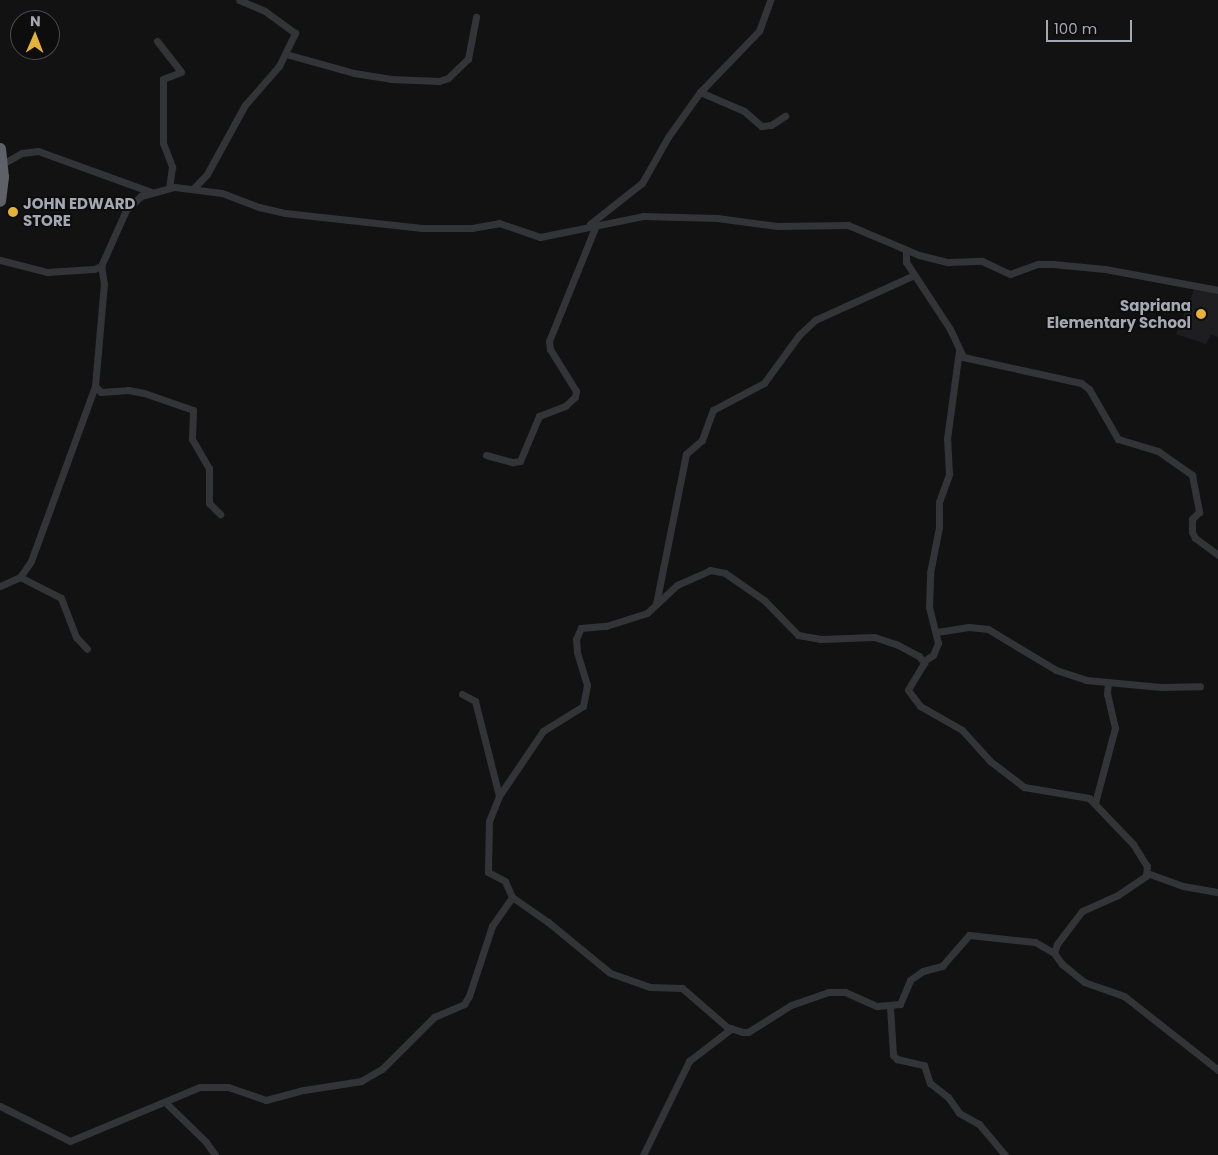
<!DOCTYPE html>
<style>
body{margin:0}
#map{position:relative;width:1218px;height:1155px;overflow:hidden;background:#121213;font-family:Poppins,sans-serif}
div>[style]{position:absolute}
.built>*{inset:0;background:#1e1e20}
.street>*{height:7px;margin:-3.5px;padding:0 3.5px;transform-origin:3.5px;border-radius:3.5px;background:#333438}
.highway>*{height:12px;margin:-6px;padding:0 6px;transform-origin:6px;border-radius:6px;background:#5f6169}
.dots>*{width:14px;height:14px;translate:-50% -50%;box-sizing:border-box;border:2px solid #0d0d0e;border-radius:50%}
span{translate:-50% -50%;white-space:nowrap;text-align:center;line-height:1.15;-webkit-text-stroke:4px #0d0d0e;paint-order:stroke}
.poi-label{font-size:15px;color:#a4a8b3;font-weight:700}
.left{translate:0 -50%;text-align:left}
.right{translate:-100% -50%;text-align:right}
.north{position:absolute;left:10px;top:10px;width:50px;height:50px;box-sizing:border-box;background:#0d0d0e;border:1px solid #494b50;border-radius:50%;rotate:1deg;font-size:14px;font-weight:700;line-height:20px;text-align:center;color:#a4a8b3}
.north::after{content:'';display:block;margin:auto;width:18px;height:22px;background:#e6b338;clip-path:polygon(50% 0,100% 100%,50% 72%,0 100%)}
.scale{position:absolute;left:1046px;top:20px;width:86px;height:22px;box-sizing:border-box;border:2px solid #a4a8b3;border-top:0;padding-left:6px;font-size:15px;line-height:18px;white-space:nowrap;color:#a4a8b3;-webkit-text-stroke:4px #0d0d0e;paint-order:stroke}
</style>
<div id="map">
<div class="built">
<i style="clip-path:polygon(1194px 290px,1218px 293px,1218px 337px,1211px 334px,1206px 344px,1176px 334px)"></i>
</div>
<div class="street">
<i style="left:157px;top:41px;width:39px;rotate:52deg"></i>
<i style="left:181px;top:72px;width:19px;rotate:159deg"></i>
<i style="left:163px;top:79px;width:64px;rotate:90deg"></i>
<i style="left:163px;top:143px;width:26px;rotate:69deg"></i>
<i style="left:172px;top:167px;width:21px;rotate:98deg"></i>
<i style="left:286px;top:54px;width:71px;rotate:15.6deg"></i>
<i style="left:354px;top:73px;width:36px;rotate:9deg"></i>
<i style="left:390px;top:79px;width:49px;rotate:2.3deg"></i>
<i style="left:439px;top:81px;width:9px;rotate:-18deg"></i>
<i style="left:448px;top:78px;width:28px;rotate:-44deg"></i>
<i style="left:468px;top:59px;width:43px;rotate:-79.2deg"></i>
<i style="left:700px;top:92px;width:48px;rotate:23.4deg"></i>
<i style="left:744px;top:111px;width:23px;rotate:41deg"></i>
<i style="left:761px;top:126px;width:10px;rotate:-6deg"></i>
<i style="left:771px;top:125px;width:17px;rotate:-33deg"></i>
<i style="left:2px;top:164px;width:23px;rotate:-29deg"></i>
<i style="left:22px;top:153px;width:16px;rotate:-7deg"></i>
<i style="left:38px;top:151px;width:120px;rotate:19.9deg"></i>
<i style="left:194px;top:188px;width:19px;rotate:-47deg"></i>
<i style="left:207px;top:174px;width:79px;rotate:-61.2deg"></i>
<i style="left:245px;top:105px;width:52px;rotate:-48.9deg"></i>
<i style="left:279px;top:66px;width:37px;rotate:-64deg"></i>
<i style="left:295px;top:33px;width:37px;rotate:-144deg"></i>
<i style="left:265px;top:11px;width:28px;rotate:-157deg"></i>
<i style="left:590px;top:224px;width:66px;rotate:-38.3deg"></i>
<i style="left:642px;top:183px;width:53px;rotate:-60.5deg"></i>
<i style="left:668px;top:137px;width:55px;rotate:-54.6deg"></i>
<i style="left:700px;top:92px;width:85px;rotate:-46deg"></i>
<i style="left:759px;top:31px;width:33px;rotate:-70deg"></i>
<i style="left:906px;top:251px;width:11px;rotate:90deg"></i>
<i style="left:906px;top:262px;width:80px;rotate:56.7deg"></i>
<i style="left:950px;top:329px;width:31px;rotate:65deg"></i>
<i style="left:963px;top:357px;width:121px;rotate:12.4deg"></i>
<i style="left:1081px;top:383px;width:10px;rotate:37deg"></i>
<i style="left:1089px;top:389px;width:58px;rotate:59.9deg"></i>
<i style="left:1118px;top:439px;width:42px;rotate:16.7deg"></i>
<i style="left:1158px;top:451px;width:42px;rotate:35.2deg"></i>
<i style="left:1192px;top:475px;width:38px;rotate:79deg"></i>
<i style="left:1199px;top:512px;width:10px;rotate:135deg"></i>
<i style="left:1192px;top:519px;width:13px;rotate:90deg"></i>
<i style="left:1192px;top:532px;width:7px;rotate:63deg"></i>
<i style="left:1195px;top:538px;width:29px;rotate:36deg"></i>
<i style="left:0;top:260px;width:49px;rotate:14.3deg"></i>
<i style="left:47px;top:272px;width:47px;rotate:-3.7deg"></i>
<i style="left:94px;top:269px;width:8px;rotate:-23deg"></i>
<i style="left:101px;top:266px;width:61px;rotate:-65.9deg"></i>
<i style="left:126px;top:210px;width:21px;rotate:-43deg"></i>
<i style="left:141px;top:196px;width:35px;rotate:-15deg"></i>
<i style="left:175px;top:187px;width:47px;rotate:7.3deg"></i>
<i style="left:222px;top:193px;width:40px;rotate:21deg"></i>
<i style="left:259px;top:207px;width:27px;rotate:13deg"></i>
<i style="left:285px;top:213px;width:138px;rotate:6.2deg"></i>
<i style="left:422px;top:228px;width:50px"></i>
<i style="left:472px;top:228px;width:27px;rotate:-10deg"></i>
<i style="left:499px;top:223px;width:43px;rotate:18.9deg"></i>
<i style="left:540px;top:237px;width:105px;rotate:-11.5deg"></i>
<i style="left:643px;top:216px;width:74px;rotate:1.5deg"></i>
<i style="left:717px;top:218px;width:61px;rotate:7.6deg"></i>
<i style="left:777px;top:226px;width:71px;rotate:-0.8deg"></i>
<i style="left:848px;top:225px;width:77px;rotate:22.9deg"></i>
<i style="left:919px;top:255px;width:30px;rotate:14deg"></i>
<i style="left:948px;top:262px;width:34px;rotate:-2deg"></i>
<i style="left:982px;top:261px;width:31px;rotate:25deg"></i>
<i style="left:1010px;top:274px;width:30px;rotate:-20deg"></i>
<i style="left:1038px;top:264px;width:15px"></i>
<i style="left:1053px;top:264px;width:52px;rotate:5.5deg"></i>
<i style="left:1105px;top:269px;width:115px;rotate:10.5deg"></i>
<i style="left:95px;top:386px;width:8px;rotate:45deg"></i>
<i style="left:101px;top:392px;width:27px;rotate:-4deg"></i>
<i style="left:128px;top:390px;width:16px;rotate:11deg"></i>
<i style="left:144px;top:393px;width:52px;rotate:19.1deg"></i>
<i style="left:193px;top:410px;width:29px;rotate:92deg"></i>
<i style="left:192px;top:439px;width:34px;rotate:60deg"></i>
<i style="left:209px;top:468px;width:35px;rotate:90deg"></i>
<i style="left:209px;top:503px;width:16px;rotate:45deg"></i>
<i style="left:486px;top:455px;width:28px;rotate:15deg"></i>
<i style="left:513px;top:462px;width:7px;rotate:-8deg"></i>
<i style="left:520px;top:461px;width:49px;rotate:-67.1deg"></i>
<i style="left:539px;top:416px;width:28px;rotate:-21deg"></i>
<i style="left:565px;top:406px;width:13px;rotate:-42deg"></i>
<i style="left:575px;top:397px;width:6px;rotate:-81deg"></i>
<i style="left:576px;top:391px;width:49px;rotate:-121.8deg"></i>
<i style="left:550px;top:349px;width:8px;rotate:-97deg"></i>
<i style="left:549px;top:341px;width:125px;rotate:-67.9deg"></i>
<i style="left:20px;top:577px;width:46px;rotate:27.1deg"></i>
<i style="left:61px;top:598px;width:42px;rotate:69deg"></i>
<i style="left:76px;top:637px;width:16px;rotate:47deg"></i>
<i style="left:0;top:586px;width:22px;rotate:-24deg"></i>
<i style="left:20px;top:577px;width:19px;rotate:-55deg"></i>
<i style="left:31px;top:561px;width:186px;rotate:-69.9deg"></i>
<i style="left:95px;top:386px;width:102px;rotate:-85deg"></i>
<i style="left:104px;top:284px;width:18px;rotate:-99deg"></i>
<i style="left:656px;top:604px;width:153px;rotate:-78.7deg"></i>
<i style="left:686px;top:454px;width:21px;rotate:-41deg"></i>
<i style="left:702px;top:440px;width:32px;rotate:-70deg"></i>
<i style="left:713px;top:410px;width:58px;rotate:-27.9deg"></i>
<i style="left:764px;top:383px;width:59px;rotate:-53.9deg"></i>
<i style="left:799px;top:335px;width:22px;rotate:-43deg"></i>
<i style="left:815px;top:320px;width:109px;rotate:-24.4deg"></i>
<i style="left:937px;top:632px;width:32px;rotate:-9deg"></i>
<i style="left:969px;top:627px;width:19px;rotate:6deg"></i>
<i style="left:988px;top:629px;width:79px;rotate:31.1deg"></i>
<i style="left:1056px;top:670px;width:32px;rotate:18deg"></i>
<i style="left:1086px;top:680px;width:75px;rotate:5.3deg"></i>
<i style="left:1161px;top:687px;width:39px;rotate:-1deg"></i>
<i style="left:924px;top:661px;width:11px;rotate:-34deg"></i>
<i style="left:933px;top:655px;width:13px;rotate:-67deg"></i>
<i style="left:938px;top:643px;width:37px;rotate:-104deg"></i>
<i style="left:929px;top:607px;width:34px;rotate:-88deg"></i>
<i style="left:930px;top:573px;width:47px;rotate:-78.9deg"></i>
<i style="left:939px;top:527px;width:25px;rotate:-90deg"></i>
<i style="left:939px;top:502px;width:30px;rotate:-70deg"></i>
<i style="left:949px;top:474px;width:35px;rotate:-93deg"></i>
<i style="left:947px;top:439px;width:90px;rotate:-82.3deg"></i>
<i style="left:462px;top:694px;width:15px;rotate:28deg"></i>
<i style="left:475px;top:701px;width:98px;rotate:75.8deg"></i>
<i style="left:1095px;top:803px;width:78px;rotate:-75.1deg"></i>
<i style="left:1115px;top:728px;width:35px;rotate:-103deg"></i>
<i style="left:1107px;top:694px;width:11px;rotate:-85deg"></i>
<i style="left:1147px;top:873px;width:38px;rotate:20deg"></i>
<i style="left:1183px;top:886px;width:36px;rotate:10deg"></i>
<i style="left:512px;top:897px;width:44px;rotate:34.8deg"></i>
<i style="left:548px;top:922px;width:80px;rotate:39.4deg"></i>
<i style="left:610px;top:973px;width:42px;rotate:19.3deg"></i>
<i style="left:650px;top:987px;width:32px;rotate:2deg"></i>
<i style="left:682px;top:988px;width:60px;rotate:40.9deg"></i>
<i style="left:727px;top:1027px;width:16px;rotate:18deg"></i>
<i style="left:742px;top:1032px;width:6px"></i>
<i style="left:748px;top:1032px;width:51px;rotate:-32.1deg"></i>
<i style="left:791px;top:1005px;width:39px;rotate:-19deg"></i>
<i style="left:828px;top:992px;width:17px"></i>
<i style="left:845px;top:992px;width:35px;rotate:24deg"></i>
<i style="left:877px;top:1006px;width:23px;rotate:-5deg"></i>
<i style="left:900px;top:1004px;width:26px;rotate:-67deg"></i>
<i style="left:910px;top:980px;width:16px;rotate:-35deg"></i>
<i style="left:923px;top:971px;width:20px;rotate:-15deg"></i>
<i style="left:942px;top:966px;width:41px;rotate:-48.9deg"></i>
<i style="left:969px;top:935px;width:66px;rotate:6.1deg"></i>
<i style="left:1035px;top:942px;width:22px;rotate:30deg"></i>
<i style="left:1054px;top:953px;width:14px;rotate:54deg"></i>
<i style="left:1062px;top:964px;width:28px;rotate:39deg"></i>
<i style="left:1084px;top:982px;width:42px;rotate:19.3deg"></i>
<i style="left:1124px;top:996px;width:120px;rotate:38.2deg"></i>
<i style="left:890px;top:1007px;width:48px;rotate:86.4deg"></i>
<i style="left:893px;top:1055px;width:6px;rotate:45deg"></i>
<i style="left:897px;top:1059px;width:28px;rotate:13deg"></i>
<i style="left:924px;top:1065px;width:19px;rotate:72deg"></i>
<i style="left:930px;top:1083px;width:23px;rotate:38deg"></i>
<i style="left:948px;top:1097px;width:19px;rotate:55deg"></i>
<i style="left:959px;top:1113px;width:23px;rotate:29deg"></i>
<i style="left:979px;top:1124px;width:40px;rotate:50deg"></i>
<i style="left:165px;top:1102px;width:57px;rotate:44.3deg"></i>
<i style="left:206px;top:1142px;width:16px;rotate:55deg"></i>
<i style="left:0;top:1106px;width:78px;rotate:26.6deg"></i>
<i style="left:70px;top:1141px;width:141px;rotate:-22.6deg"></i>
<i style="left:200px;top:1087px;width:28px"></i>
<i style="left:228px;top:1087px;width:40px;rotate:18.9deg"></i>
<i style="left:266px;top:1100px;width:39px;rotate:-15deg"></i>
<i style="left:304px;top:1090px;width:58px;rotate:-9deg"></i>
<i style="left:361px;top:1081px;width:24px;rotate:-30deg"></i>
<i style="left:382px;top:1069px;width:74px;rotate:-45deg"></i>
<i style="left:434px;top:1017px;width:33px;rotate:-23deg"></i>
<i style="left:464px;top:1004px;width:9px;rotate:-58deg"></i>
<i style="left:469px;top:996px;width:74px;rotate:-71.8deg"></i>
<i style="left:492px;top:926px;width:35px;rotate:-55deg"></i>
<i style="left:512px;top:897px;width:17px;rotate:-114deg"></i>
<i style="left:505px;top:881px;width:19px;rotate:-152deg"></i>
<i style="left:488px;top:872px;width:51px;rotate:-88.9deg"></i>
<i style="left:489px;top:821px;width:27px;rotate:-68deg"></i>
<i style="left:499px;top:796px;width:78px;rotate:-55.9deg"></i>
<i style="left:543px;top:731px;width:47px;rotate:-32deg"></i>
<i style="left:583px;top:706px;width:21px;rotate:-79deg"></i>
<i style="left:587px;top:685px;width:34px;rotate:-107deg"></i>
<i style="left:577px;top:652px;width:13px;rotate:-94deg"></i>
<i style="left:576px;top:639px;width:12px;rotate:-66deg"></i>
<i style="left:581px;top:628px;width:25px;rotate:-5deg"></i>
<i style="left:606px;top:626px;width:43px;rotate:-17.6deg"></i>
<i style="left:647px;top:613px;width:41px;rotate:-43deg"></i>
<i style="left:677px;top:585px;width:36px;rotate:-24deg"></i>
<i style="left:710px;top:570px;width:15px;rotate:11deg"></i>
<i style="left:725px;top:573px;width:47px;rotate:34.7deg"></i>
<i style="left:764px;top:600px;width:49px;rotate:45.8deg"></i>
<i style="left:798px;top:635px;width:23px;rotate:10deg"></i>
<i style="left:821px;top:639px;width:53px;rotate:-2.2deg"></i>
<i style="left:874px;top:637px;width:23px;rotate:18deg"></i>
<i style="left:896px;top:644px;width:26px;rotate:28deg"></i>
<i style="left:919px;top:656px;width:9px;rotate:54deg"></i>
<i style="left:924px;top:663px;width:31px;rotate:121deg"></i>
<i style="left:908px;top:690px;width:20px;rotate:53deg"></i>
<i style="left:920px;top:706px;width:48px;rotate:29.7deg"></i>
<i style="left:962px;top:730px;width:42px;rotate:47.9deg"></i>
<i style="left:990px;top:761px;width:43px;rotate:37.4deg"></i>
<i style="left:1024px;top:787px;width:66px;rotate:9.6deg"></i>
<i style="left:1089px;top:798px;width:64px;rotate:46.3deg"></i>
<i style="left:1133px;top:844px;width:26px;rotate:58deg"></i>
<i style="left:1147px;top:866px;width:10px;rotate:96deg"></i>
<i style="left:1146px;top:876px;width:34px;rotate:146deg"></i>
<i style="left:1118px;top:895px;width:39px;rotate:156deg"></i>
<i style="left:1082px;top:911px;width:41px;rotate:127.1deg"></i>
<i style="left:1057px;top:944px;width:9px;rotate:108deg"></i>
<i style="left:643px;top:1155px;width:105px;rotate:-63.9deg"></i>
<i style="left:689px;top:1061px;width:54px;rotate:-37.5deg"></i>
</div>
<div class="highway">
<i style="left:0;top:149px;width:28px;rotate:84deg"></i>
<i style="left:3px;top:177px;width:24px;rotate:97deg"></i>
</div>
<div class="dots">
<i style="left:13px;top:212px;background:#e6b338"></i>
<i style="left:1201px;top:314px;background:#e6b338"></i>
</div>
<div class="poi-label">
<span class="left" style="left:23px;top:212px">JOHN EDWARD<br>STORE</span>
<span class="right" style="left:1191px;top:314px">Sapriana<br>Elementary School</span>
</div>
<div class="north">N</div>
<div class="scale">100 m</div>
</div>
